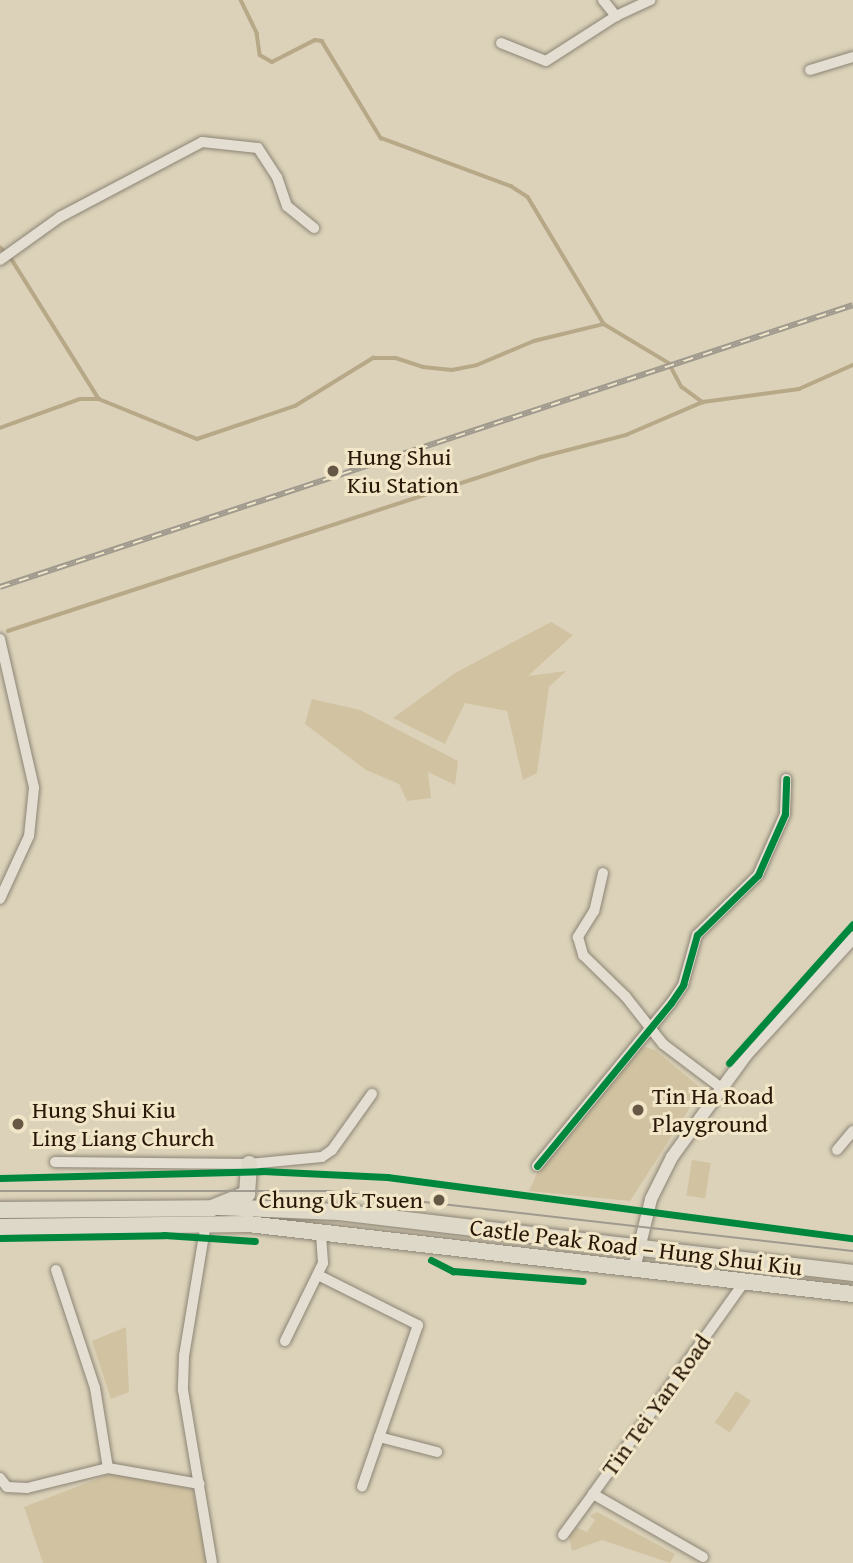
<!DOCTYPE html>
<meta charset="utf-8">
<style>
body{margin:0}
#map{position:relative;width:853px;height:1563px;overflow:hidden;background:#dbd2b9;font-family:"Gentium Book Plus",serif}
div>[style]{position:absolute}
.green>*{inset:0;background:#d1c3a1;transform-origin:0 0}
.stream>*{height:3.5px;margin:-1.75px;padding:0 1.75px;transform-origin:1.75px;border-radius:1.75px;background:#b7a888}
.roads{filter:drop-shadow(0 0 2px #8c8475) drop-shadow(0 0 2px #8c8475)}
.minor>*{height:10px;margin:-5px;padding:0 5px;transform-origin:5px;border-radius:5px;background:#e3ded1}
.tertiary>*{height:12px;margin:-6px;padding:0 6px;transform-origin:6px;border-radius:6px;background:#e3ded1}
.primary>*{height:16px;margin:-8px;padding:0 8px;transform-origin:8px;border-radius:8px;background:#ded8c9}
.tram>*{height:2px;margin:-1px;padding:0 1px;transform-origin:1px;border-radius:1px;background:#a09a8e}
.rail>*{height:6px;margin-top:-3px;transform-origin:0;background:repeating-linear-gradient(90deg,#f1e6c8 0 10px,#a09a8e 0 20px);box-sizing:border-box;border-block:2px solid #a09a8e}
.cycleway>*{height:7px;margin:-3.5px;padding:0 3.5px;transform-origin:3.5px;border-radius:3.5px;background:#00873e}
.dots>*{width:19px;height:19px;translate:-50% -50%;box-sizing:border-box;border:4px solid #f1e6c8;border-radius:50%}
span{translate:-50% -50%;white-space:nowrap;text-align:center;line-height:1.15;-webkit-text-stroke:6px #f1e6c8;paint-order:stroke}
.poi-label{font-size:24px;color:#291707}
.left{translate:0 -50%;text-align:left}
.right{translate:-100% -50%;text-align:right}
.street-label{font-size:24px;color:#291707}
</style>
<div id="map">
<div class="green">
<i style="clip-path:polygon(551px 622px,573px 635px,528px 676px,566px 671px,549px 687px,537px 773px,523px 780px,507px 711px,465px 703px,445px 744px,393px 718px,455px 673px)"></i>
<i style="clip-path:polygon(312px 699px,360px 710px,458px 761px,455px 785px,428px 772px,431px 798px,407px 801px,399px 784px,366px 770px,305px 724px)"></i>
<i style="clip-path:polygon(640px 1045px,655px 1050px,702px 1089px,630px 1201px,529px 1191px,538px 1171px)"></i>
<i style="left:692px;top:1160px;width:19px;height:36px;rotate:9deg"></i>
<i style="clip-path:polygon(126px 1327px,129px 1392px,111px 1399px,92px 1341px)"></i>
<i style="left:736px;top:1391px;width:18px;height:38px;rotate:34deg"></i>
<i style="clip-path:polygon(113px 1473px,193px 1489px,207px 1563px,43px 1563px,24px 1507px)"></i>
<i style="clip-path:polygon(597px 1512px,675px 1554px,670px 1563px,602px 1540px,572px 1551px,569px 1536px,576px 1527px,587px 1532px,595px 1520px,590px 1516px)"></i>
</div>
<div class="stream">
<i style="left:241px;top:0;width:37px;rotate:64deg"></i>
<i style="left:257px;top:33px;width:22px;rotate:82deg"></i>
<i style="left:260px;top:55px;width:14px;rotate:30deg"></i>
<i style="left:272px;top:62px;width:48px;rotate:-27.1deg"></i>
<i style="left:315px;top:40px;width:7px;rotate:8deg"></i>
<i style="left:322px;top:41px;width:114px;rotate:58.7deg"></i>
<i style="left:381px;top:138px;width:139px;rotate:20.3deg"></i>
<i style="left:511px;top:186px;width:20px;rotate:33deg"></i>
<i style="left:528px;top:197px;width:148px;rotate:59.1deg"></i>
<i style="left:604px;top:324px;width:76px;rotate:31deg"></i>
<i style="left:669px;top:363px;width:27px;rotate:62deg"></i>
<i style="left:682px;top:387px;width:26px;rotate:36deg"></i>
<i style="left:0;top:247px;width:4px;rotate:45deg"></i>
<i style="left:11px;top:258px;width:166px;rotate:58deg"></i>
<i style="left:0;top:428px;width:85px;rotate:-19.9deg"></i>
<i style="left:80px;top:399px;width:19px"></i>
<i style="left:99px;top:399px;width:106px;rotate:22.2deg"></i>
<i style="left:197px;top:439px;width:103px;rotate:-18.6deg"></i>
<i style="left:295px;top:406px;width:92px;rotate:-31.6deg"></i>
<i style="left:373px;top:358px;width:23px"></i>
<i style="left:396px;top:358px;width:28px;rotate:18deg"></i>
<i style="left:423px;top:367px;width:29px;rotate:6deg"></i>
<i style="left:452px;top:370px;width:25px;rotate:-11deg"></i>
<i style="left:477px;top:365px;width:62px;rotate:-22.8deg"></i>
<i style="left:534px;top:341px;width:72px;rotate:-13.7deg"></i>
<i style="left:8px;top:631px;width:561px;rotate:-18.08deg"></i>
<i style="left:541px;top:457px;width:88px;rotate:-14.5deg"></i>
<i style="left:626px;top:435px;width:84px;rotate:-23.2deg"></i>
<i style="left:703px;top:402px;width:97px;rotate:-7.7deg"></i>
<i style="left:799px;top:389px;width:59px;rotate:-24deg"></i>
</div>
<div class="roads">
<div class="minor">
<i style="left:603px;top:0;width:21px;rotate:51deg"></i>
<i style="left:616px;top:16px;width:38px;rotate:-25deg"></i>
<i style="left:501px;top:43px;width:48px;rotate:21.8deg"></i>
<i style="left:546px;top:61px;width:83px;rotate:-32.7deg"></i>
<i style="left:810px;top:70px;width:45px;rotate:-16.8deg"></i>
<i style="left:0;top:260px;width:74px;rotate:-35.6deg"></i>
<i style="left:60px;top:217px;width:161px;rotate:-27.8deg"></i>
<i style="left:202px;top:142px;width:56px;rotate:6.1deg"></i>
<i style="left:258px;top:148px;width:35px;rotate:57deg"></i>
<i style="left:277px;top:177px;width:31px;rotate:71deg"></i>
<i style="left:287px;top:206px;width:35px;rotate:39deg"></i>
<i style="left:0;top:639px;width:153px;rotate:77.1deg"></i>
<i style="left:34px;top:788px;width:48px;rotate:95.9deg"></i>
<i style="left:29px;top:836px;width:69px;rotate:114.7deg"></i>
<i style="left:603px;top:873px;width:39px;rotate:103deg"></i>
<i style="left:594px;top:911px;width:31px;rotate:122deg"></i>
<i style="left:578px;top:937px;width:19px;rotate:74deg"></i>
<i style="left:583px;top:955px;width:60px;rotate:44.3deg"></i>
<i style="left:626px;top:997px;width:60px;rotate:51.8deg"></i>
<i style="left:663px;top:1044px;width:71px;rotate:37deg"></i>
<i style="left:837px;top:1150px;width:25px;rotate:-50deg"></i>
<i style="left:55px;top:1162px;width:194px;rotate:0.6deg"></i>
<i style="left:249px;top:1164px;width:73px;rotate:-5.5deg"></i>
<i style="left:322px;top:1157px;width:12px;rotate:-35deg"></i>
<i style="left:332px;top:1150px;width:69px;rotate:-54.5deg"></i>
<i style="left:537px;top:1166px;width:211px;rotate:-50.6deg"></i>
<i style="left:671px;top:1003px;width:22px;rotate:-56deg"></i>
<i style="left:683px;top:985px;width:52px;rotate:-74.4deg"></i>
<i style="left:697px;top:935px;width:86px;rotate:-44.5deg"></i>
<i style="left:758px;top:875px;width:67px;rotate:-66.1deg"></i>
<i style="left:785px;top:814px;width:35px;rotate:-88deg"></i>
<i style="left:206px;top:1223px;width:135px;rotate:99.4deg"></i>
<i style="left:184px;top:1356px;width:34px;rotate:92deg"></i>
<i style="left:183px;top:1390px;width:175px;rotate:80.5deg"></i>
<i style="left:56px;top:1270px;width:124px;rotate:71.7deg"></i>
<i style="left:95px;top:1388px;width:81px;rotate:80.8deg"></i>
<i style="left:318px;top:1275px;width:112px;rotate:26.6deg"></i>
<i style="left:418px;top:1325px;width:171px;rotate:109.1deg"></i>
<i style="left:285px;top:1341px;width:87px;rotate:-64deg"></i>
<i style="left:323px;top:1263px;width:32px;rotate:-94deg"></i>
<i style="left:379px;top:1437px;width:60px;rotate:14.5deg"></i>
<i style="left:0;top:1478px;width:11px;rotate:52deg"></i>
<i style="left:7px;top:1487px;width:20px;rotate:3deg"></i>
<i style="left:27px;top:1488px;width:83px;rotate:-13.9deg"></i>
<i style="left:108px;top:1468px;width:93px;rotate:9.9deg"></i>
<i style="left:563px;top:1535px;width:51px;rotate:-53.8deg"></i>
<i style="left:703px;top:1557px;width:127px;rotate:-150.2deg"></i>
<i style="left:593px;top:1494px;width:260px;rotate:-54.5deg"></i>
</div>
<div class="tertiary">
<i style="left:634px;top:1269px;width:72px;rotate:-76.3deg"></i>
<i style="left:651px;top:1199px;width:47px;rotate:-63.4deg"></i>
<i style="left:672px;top:1157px;width:126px;rotate:-54deg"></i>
<i style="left:746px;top:1055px;width:159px;rotate:-47.6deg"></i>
</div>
<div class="primary">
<i style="left:247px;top:1194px;width:30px;rotate:-86deg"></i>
<i style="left:218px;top:1207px;width:121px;rotate:2.4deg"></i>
<i style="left:339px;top:1212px;width:518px;rotate:6.77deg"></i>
<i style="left:0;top:1210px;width:212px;rotate:-0.5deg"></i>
<i style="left:212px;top:1208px;width:38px;rotate:-22deg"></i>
<i style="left:0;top:1227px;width:248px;rotate:-0.7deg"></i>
<i style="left:248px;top:1224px;width:609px;rotate:6.6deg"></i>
</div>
</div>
<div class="tram">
<i style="left:0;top:1191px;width:328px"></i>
<i style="left:328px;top:1191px;width:528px;rotate:6.52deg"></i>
</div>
<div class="rail">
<i style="left:0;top:587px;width:898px;rotate:-18.29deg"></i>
</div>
<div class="cycleway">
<i style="left:729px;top:1063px;width:186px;rotate:-48.3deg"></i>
<i style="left:537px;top:1166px;width:211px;rotate:-50.6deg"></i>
<i style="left:671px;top:1003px;width:22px;rotate:-56deg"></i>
<i style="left:683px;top:985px;width:52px;rotate:-74.4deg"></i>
<i style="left:697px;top:935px;width:86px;rotate:-44.5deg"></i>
<i style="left:758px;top:875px;width:67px;rotate:-66.1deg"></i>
<i style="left:785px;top:814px;width:35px;rotate:-88deg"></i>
<i style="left:0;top:1178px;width:262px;rotate:-1.5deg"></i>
<i style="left:262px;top:1171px;width:125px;rotate:2.7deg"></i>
<i style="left:387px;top:1177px;width:470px;rotate:7.5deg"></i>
<i style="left:0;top:1238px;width:164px;rotate:-1deg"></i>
<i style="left:164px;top:1235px;width:91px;rotate:3.8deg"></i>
<i style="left:431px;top:1260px;width:25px;rotate:27deg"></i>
<i style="left:453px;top:1271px;width:130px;rotate:4.4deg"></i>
</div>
<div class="dots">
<i style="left:333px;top:471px;background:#675845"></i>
<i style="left:638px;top:1110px;background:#675845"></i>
<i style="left:18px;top:1124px;background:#675845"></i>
<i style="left:439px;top:1200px;background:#675845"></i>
</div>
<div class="poi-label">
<span class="left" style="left:347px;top:471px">Hung Shui<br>Kiu Station</span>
<span class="left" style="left:652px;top:1110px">Tin Ha Road<br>Playground</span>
<span class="left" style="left:32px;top:1124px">Hung Shui Kiu<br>Ling Liang Church</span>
<span class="right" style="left:423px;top:1200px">Chung Uk Tsuen</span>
</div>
<div class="street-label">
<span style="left:636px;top:1247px;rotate:7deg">Castle Peak Road – Hung Shui Kiu</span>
<span style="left:656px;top:1405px;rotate:-54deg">Tin Tei Yan Road</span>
</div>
</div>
